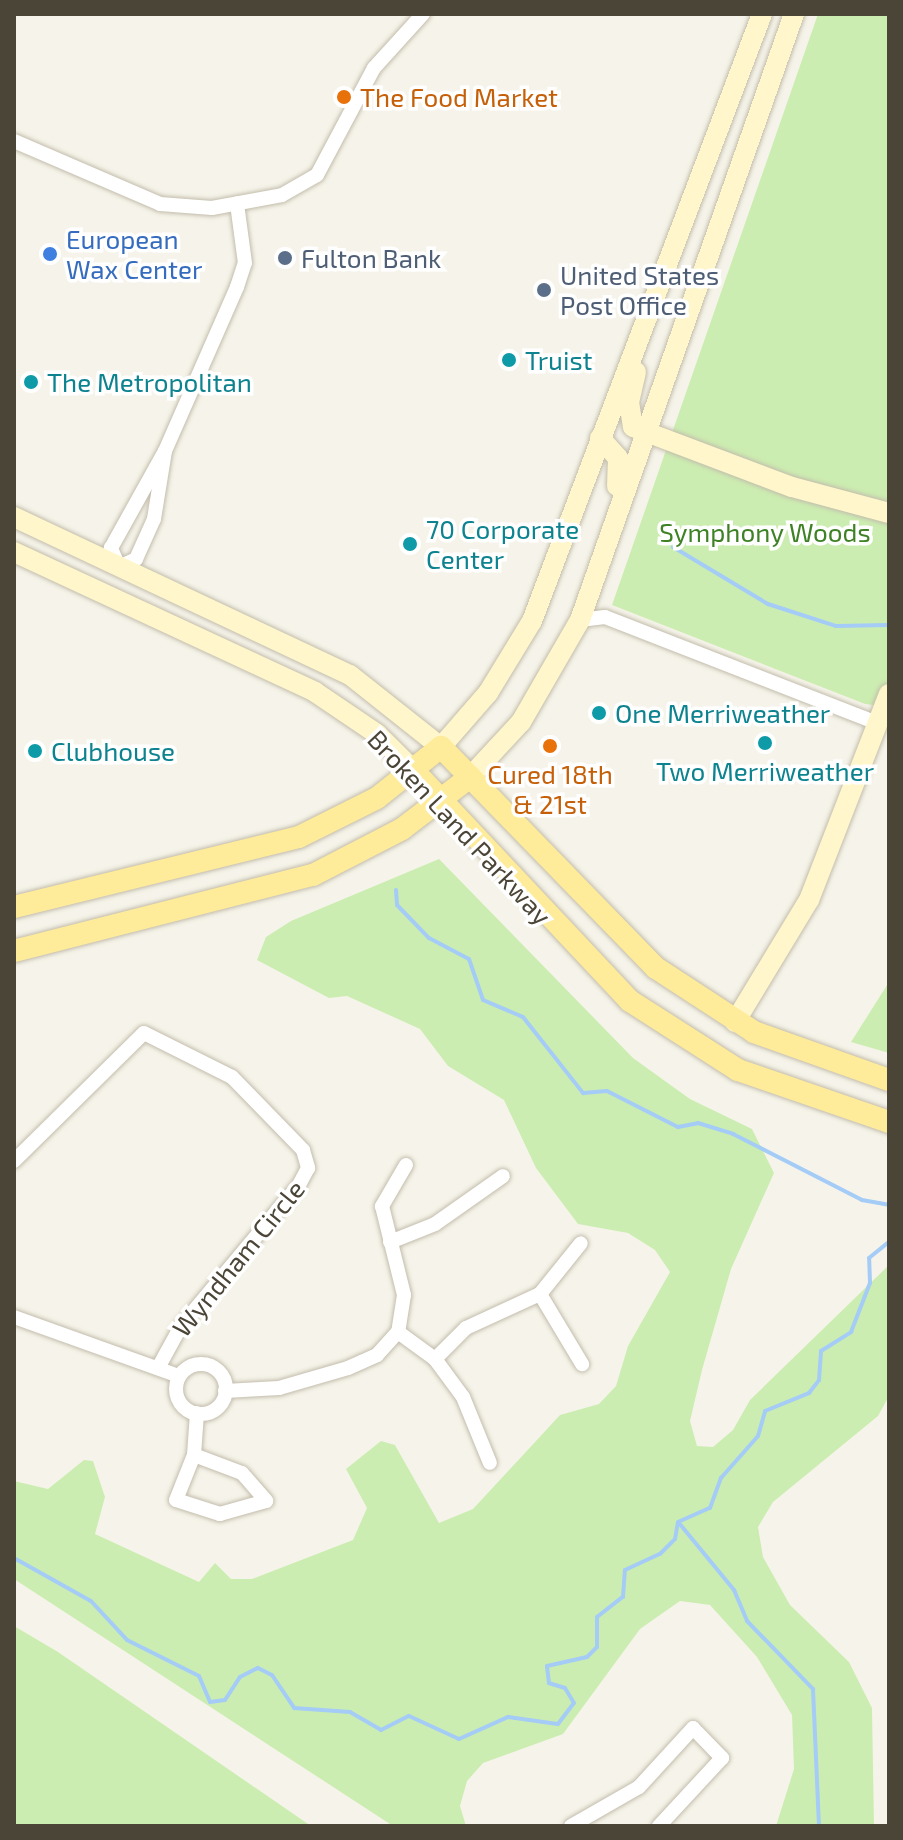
<!DOCTYPE html>
<style>
body{margin:0}
#map{position:relative;width:903px;height:1840px;overflow:hidden;background:#f6f4ea;font-family:"Exo 2",sans-serif}
div>[style]{position:absolute}
.green>*{inset:0;background:#ccedb1}
.stream>*{height:4px;margin:-2px;padding:0 2px;transform-origin:2px;border-radius:2px;background:#a4ccf6}
.roads{filter:drop-shadow(0 0 2px #c3bdac) drop-shadow(0 0 2px #c3bdac)}
.street>*{height:14px;margin:-7px;padding:0 7px;transform-origin:7px;border-radius:7px;background:#fff}
.street>.ring{margin:-7px;padding:0;box-sizing:content-box;background:none;border:14px solid #fff;border-radius:50%}
.secondary>*{height:20px;margin:-10px;padding:0 10px;transform-origin:10px;border-radius:10px;background:#fff7cb}
.primary>*{height:22px;margin:-11px;padding:0 11px;transform-origin:11px;border-radius:11px;background:#ffec9a}
.dots>*{width:22px;height:22px;translate:-50% -50%;box-sizing:border-box;border:4px solid #fff;border-radius:50%}
span{translate:-50% -50%;white-space:nowrap;text-align:center;line-height:1.15;-webkit-text-stroke:7px #fff;paint-order:stroke}
.food-label{font-size:26px;color:#c56008}
.left{translate:0 -50%;text-align:left}
.shop-label{font-size:26px;color:#366cbe}
.service-label{font-size:26px;color:#4e5e75}
.culture-label{font-size:26px;color:#0d838f}
.park-label{font-size:26px;color:#3f8225}
.street-label{font-size:26px;color:#4b4537}
.frame{position:absolute;inset:0;border:16px solid #4b4537;pointer-events:none}
</style>
<div id="map">
<div class="green">
<i style="clip-path:polygon(818px 14px,889px 14px,889px 707px,865px 704px,612px 605px)"></i>
<i style="clip-path:polygon(439px 859px,633px 1058px,690px 1099px,752px 1129px,774px 1173px,731px 1269px,702px 1370px,690px 1421px,697px 1446px,713px 1447px,733px 1430px,750px 1400px,889px 1265px,889px 1396px,878px 1416px,773px 1502px,758px 1527px,763px 1557px,790px 1605px,849px 1662px,872px 1708px,874px 1826px,776px 1826px,794px 1769px,792px 1715px,757px 1657px,710px 1605px,680px 1601px,640px 1629px,563px 1734px,483px 1763px,467px 1781px,460px 1806px,466px 1826px,393px 1826px,14px 1579px,14px 1481px,48px 1489px,84px 1460px,93px 1461px,105px 1497px,95px 1534px,199px 1582px,215px 1563px,231px 1579px,252px 1579px,353px 1540px,367px 1508px,346px 1469px,381px 1441px,395px 1445px,439px 1523px,473px 1509px,560px 1415px,599px 1404px,616px 1386px,628px 1346px,670px 1272px,655px 1250px,628px 1233px,578px 1224px,536px 1168px,504px 1100px,448px 1066px,420px 1029px,347px 996px,329px 998px,257px 960px,266px 937px,291px 921px)"></i>
<i style="clip-path:polygon(889px 982px,889px 1053px,851px 1042px)"></i>
<i style="clip-path:polygon(14px 1626px,58px 1652px,311px 1826px,14px 1826px)"></i>
</div>
<div class="stream">
<i style="left:673px;top:547px;width:111px;rotate:31deg"></i>
<i style="left:768px;top:604px;width:71px;rotate:17.9deg"></i>
<i style="left:836px;top:626px;width:52px;rotate:-1.1deg"></i>
<i style="left:396px;top:890px;width:15px;rotate:86deg"></i>
<i style="left:397px;top:905px;width:46px;rotate:45.9deg"></i>
<i style="left:429px;top:938px;width:45px;rotate:27.7deg"></i>
<i style="left:469px;top:959px;width:43px;rotate:71.1deg"></i>
<i style="left:483px;top:1000px;width:43px;rotate:23deg"></i>
<i style="left:523px;top:1017px;width:97px;rotate:51.7deg"></i>
<i style="left:583px;top:1093px;width:24px;rotate:-5deg"></i>
<i style="left:607px;top:1091px;width:80px;rotate:26.9deg"></i>
<i style="left:678px;top:1127px;width:20px;rotate:-11deg"></i>
<i style="left:698px;top:1123px;width:37px;rotate:17deg"></i>
<i style="left:733px;top:1134px;width:145px;rotate:27.1deg"></i>
<i style="left:862px;top:1200px;width:27px;rotate:10deg"></i>
<i style="left:679px;top:1523px;width:87px;rotate:50.6deg"></i>
<i style="left:734px;top:1590px;width:34px;rotate:67deg"></i>
<i style="left:747px;top:1621px;width:95px;rotate:45.9deg"></i>
<i style="left:813px;top:1689px;width:137px;rotate:87.5deg"></i>
<i style="left:14px;top:1558px;width:88px;rotate:29.2deg"></i>
<i style="left:91px;top:1601px;width:53px;rotate:47.3deg"></i>
<i style="left:127px;top:1640px;width:80px;rotate:26.6deg"></i>
<i style="left:199px;top:1676px;width:28px;rotate:67deg"></i>
<i style="left:210px;top:1702px;width:15px;rotate:-8deg"></i>
<i style="left:225px;top:1700px;width:27px;rotate:-57deg"></i>
<i style="left:240px;top:1677px;width:20px;rotate:-27deg"></i>
<i style="left:258px;top:1668px;width:16px;rotate:27deg"></i>
<i style="left:272px;top:1675px;width:40px;rotate:56deg"></i>
<i style="left:294px;top:1708px;width:56px;rotate:4.1deg"></i>
<i style="left:350px;top:1712px;width:36px;rotate:30deg"></i>
<i style="left:381px;top:1730px;width:31px;rotate:-27deg"></i>
<i style="left:409px;top:1716px;width:55px;rotate:24.7deg"></i>
<i style="left:459px;top:1739px;width:54px;rotate:-24.2deg"></i>
<i style="left:508px;top:1717px;width:50px;rotate:8deg"></i>
<i style="left:558px;top:1724px;width:26px;rotate:-53deg"></i>
<i style="left:574px;top:1703px;width:17px;rotate:-121deg"></i>
<i style="left:565px;top:1688px;width:17px;rotate:-163deg"></i>
<i style="left:549px;top:1683px;width:17px;rotate:-97deg"></i>
<i style="left:547px;top:1666px;width:41px;rotate:-12.7deg"></i>
<i style="left:587px;top:1657px;width:14px;rotate:-45deg"></i>
<i style="left:597px;top:1647px;width:30px;rotate:-90deg"></i>
<i style="left:597px;top:1617px;width:33px;rotate:-38deg"></i>
<i style="left:623px;top:1597px;width:27px;rotate:-86deg"></i>
<i style="left:625px;top:1570px;width:38px;rotate:-25deg"></i>
<i style="left:660px;top:1554px;width:21px;rotate:-45deg"></i>
<i style="left:675px;top:1539px;width:17px;rotate:-80deg"></i>
<i style="left:678px;top:1522px;width:35px;rotate:-24deg"></i>
<i style="left:710px;top:1508px;width:32px;rotate:-70deg"></i>
<i style="left:721px;top:1478px;width:56px;rotate:-48.6deg"></i>
<i style="left:758px;top:1436px;width:26px;rotate:-74deg"></i>
<i style="left:765px;top:1411px;width:48px;rotate:-22.2deg"></i>
<i style="left:809px;top:1393px;width:16px;rotate:-52deg"></i>
<i style="left:819px;top:1380px;width:29px;rotate:-86deg"></i>
<i style="left:821px;top:1351px;width:36px;rotate:-32deg"></i>
<i style="left:851px;top:1332px;width:53px;rotate:-68.8deg"></i>
<i style="left:870px;top:1283px;width:25px;rotate:-92deg"></i>
<i style="left:869px;top:1258px;width:26px;rotate:-39deg"></i>
</div>
<div class="roads">
<div class="street">
<i style="left:14px;top:141px;width:159px;rotate:23.3deg"></i>
<i style="left:160px;top:204px;width:52px;rotate:4.4deg"></i>
<i style="left:212px;top:208px;width:71px;rotate:-10.5deg"></i>
<i style="left:282px;top:195px;width:40px;rotate:-29.7deg"></i>
<i style="left:317px;top:175px;width:121px;rotate:-62deg"></i>
<i style="left:374px;top:68px;width:73px;rotate:-47.8deg"></i>
<i style="left:165px;top:451px;width:69px;rotate:99.2deg"></i>
<i style="left:154px;top:519px;width:44px;rotate:114.2deg"></i>
<i style="left:136px;top:559px;width:19px;rotate:155deg"></i>
<i style="left:119px;top:567px;width:21px;rotate:-113deg"></i>
<i style="left:111px;top:548px;width:111px;rotate:-60.9deg"></i>
<i style="left:165px;top:451px;width:179px;rotate:-66.3deg"></i>
<i style="left:237px;top:287px;width:25px;rotate:-72deg"></i>
<i style="left:245px;top:263px;width:60px;rotate:-97.7deg"></i>
<i style="left:580px;top:620px;width:25px;rotate:-7deg"></i>
<i style="left:605px;top:617px;width:292px;rotate:21.3deg"></i>
<i style="left:14px;top:1161px;width:182px;rotate:-44.6deg"></i>
<i style="left:144px;top:1033px;width:98px;rotate:26.6deg"></i>
<i style="left:232px;top:1077px;width:102px;rotate:45.8deg"></i>
<i style="left:303px;top:1150px;width:19px;rotate:74deg"></i>
<i style="left:308px;top:1168px;width:19px;rotate:118deg"></i>
<i style="left:299px;top:1185px;width:184px;rotate:129.9deg"></i>
<i style="left:181px;top:1326px;width:48px;rotate:118.7deg"></i>
<i style="left:406px;top:1165px;width:48px;rotate:120.3deg"></i>
<i style="left:382px;top:1206px;width:92px;rotate:76.1deg"></i>
<i style="left:404px;top:1295px;width:37px;rotate:99deg"></i>
<i style="left:398px;top:1332px;width:46px;rotate:36.1deg"></i>
<i style="left:435px;top:1359px;width:44px;rotate:-45deg"></i>
<i style="left:466px;top:1328px;width:81px;rotate:-24.7deg"></i>
<i style="left:540px;top:1294px;width:65px;rotate:-51.2deg"></i>
<i style="left:390px;top:1242px;width:48px;rotate:-21.8deg"></i>
<i style="left:435px;top:1224px;width:83px;rotate:-35.2deg"></i>
<i style="left:540px;top:1294px;width:82px;rotate:59deg"></i>
<i style="left:14px;top:1317px;width:175px;rotate:19.7deg"></i>
<i style="left:435px;top:1359px;width:47px;rotate:53.6deg"></i>
<i style="left:463px;top:1397px;width:71px;rotate:67.8deg"></i>
<i class="ring" style="left:176px;top:1364px;width:36px;height:36px"></i>
<i style="left:225px;top:1391px;width:54px;rotate:-3.2deg"></i>
<i style="left:279px;top:1388px;width:72px;rotate:-16.2deg"></i>
<i style="left:348px;top:1368px;width:32px;rotate:-24deg"></i>
<i style="left:377px;top:1355px;width:31px;rotate:-48deg"></i>
<i style="left:194px;top:1455px;width:51px;rotate:20.6deg"></i>
<i style="left:242px;top:1473px;width:37px;rotate:49deg"></i>
<i style="left:266px;top:1501px;width:48px;rotate:164.2deg"></i>
<i style="left:220px;top:1514px;width:46px;rotate:-162.3deg"></i>
<i style="left:176px;top:1500px;width:48px;rotate:-68.2deg"></i>
<i style="left:194px;top:1455px;width:42px;rotate:-85.9deg"></i>
<i style="left:571px;top:1826px;width:78px;rotate:-29.8deg"></i>
<i style="left:639px;top:1787px;width:80px;rotate:-47.5deg"></i>
<i style="left:693px;top:1728px;width:42px;rotate:46deg"></i>
<i style="left:722px;top:1758px;width:93px;rotate:132.8deg"></i>
</div>
<div class="secondary">
<i style="left:636px;top:372px;width:31px;rotate:103deg"></i>
<i style="left:629px;top:402px;width:25px;rotate:81deg"></i>
<i style="left:633px;top:427px;width:170px;rotate:20.7deg"></i>
<i style="left:792px;top:487px;width:100px;rotate:15deg"></i>
<i style="left:600px;top:438px;width:27px;rotate:48deg"></i>
<i style="left:618px;top:458px;width:28px;rotate:92deg"></i>
<i style="left:14px;top:517px;width:371px;rotate:25.2deg"></i>
<i style="left:350px;top:675px;width:116px;rotate:38.4deg"></i>
<i style="left:441px;top:747px;width:72px;rotate:-49deg"></i>
<i style="left:488px;top:693px;width:84px;rotate:-58.6deg"></i>
<i style="left:532px;top:621px;width:649px;rotate:-69.25deg"></i>
<i style="left:14px;top:552px;width:332px;rotate:24.9deg"></i>
<i style="left:315px;top:692px;width:75px;rotate:34.1deg"></i>
<i style="left:377px;top:734px;width:54px;rotate:45deg"></i>
<i style="left:470px;top:777px;width:75px;rotate:-47.2deg"></i>
<i style="left:521px;top:722px;width:118px;rotate:-60deg"></i>
<i style="left:580px;top:620px;width:643px;rotate:-70.55deg"></i>
<i style="left:735px;top:1022px;width:143px;rotate:-58.8deg"></i>
<i style="left:809px;top:900px;width:221px;rotate:-68.8deg"></i>
</div>
<div class="primary">
<i style="left:415px;top:772px;width:314px;rotate:46.8deg"></i>
<i style="left:630px;top:1001px;width:128px;rotate:32.6deg"></i>
<i style="left:738px;top:1070px;width:160px;rotate:19deg"></i>
<i style="left:14px;top:907px;width:293px;rotate:-13.8deg"></i>
<i style="left:299px;top:837px;width:87px;rotate:-26.6deg"></i>
<i style="left:377px;top:798px;width:82px;rotate:-38.6deg"></i>
<i style="left:441px;top:747px;width:308px;rotate:45.8deg"></i>
<i style="left:656px;top:968px;width:117px;rotate:33.1deg"></i>
<i style="left:754px;top:1032px;width:143px;rotate:19.6deg"></i>
<i style="left:14px;top:951px;width:309px;rotate:-14.3deg"></i>
<i style="left:313px;top:875px;width:100px;rotate:-27.3deg"></i>
<i style="left:402px;top:829px;width:86px;rotate:-37.4deg"></i>
</div>
</div>
<div class="dots">
<i style="left:344px;top:97px;background:#e8710a"></i>
<i style="left:50px;top:254px;background:#3f7fe0"></i>
<i style="left:285px;top:258px;background:#5c6f8a"></i>
<i style="left:544px;top:290px;background:#5c6f8a"></i>
<i style="left:509px;top:360px;background:#0f9aa8"></i>
<i style="left:31px;top:382px;background:#0f9aa8"></i>
<i style="left:410px;top:544px;background:#0f9aa8"></i>
<i style="left:599px;top:713px;background:#0f9aa8"></i>
<i style="left:765px;top:743px;background:#0f9aa8"></i>
<i style="left:550px;top:746px;background:#e8710a"></i>
<i style="left:35px;top:751px;background:#0f9aa8"></i>
</div>
<div class="food-label">
<span class="left" style="left:360px;top:97px">The Food Market</span>
<span style="left:550px;top:789px">Cured 18th<br>&amp; 21st</span>
</div>
<div class="shop-label">
<span class="left" style="left:66px;top:254px">European<br>Wax Center</span>
</div>
<div class="service-label">
<span class="left" style="left:301px;top:258px">Fulton Bank</span>
<span class="left" style="left:560px;top:290px">United States<br>Post Office</span>
</div>
<div class="culture-label">
<span class="left" style="left:525px;top:360px">Truist</span>
<span class="left" style="left:47px;top:382px">The Metropolitan</span>
<span class="left" style="left:426px;top:544px">70 Corporate<br>Center</span>
<span class="left" style="left:615px;top:713px">One Merriweather</span>
<span class="left" style="left:51px;top:751px">Clubhouse</span>
<span style="left:765px;top:771px">Two Merriweather</span>
</div>
<div class="park-label">
<span style="left:765px;top:532px">Symphony Woods</span>
</div>
<div class="street-label">
<span style="left:460px;top:827px;rotate:47deg">Broken Land Parkway</span>
<span style="left:238px;top:1258px;rotate:-51deg">Wyndham Circle</span>
</div>
<div class="frame"></div>
</div>
